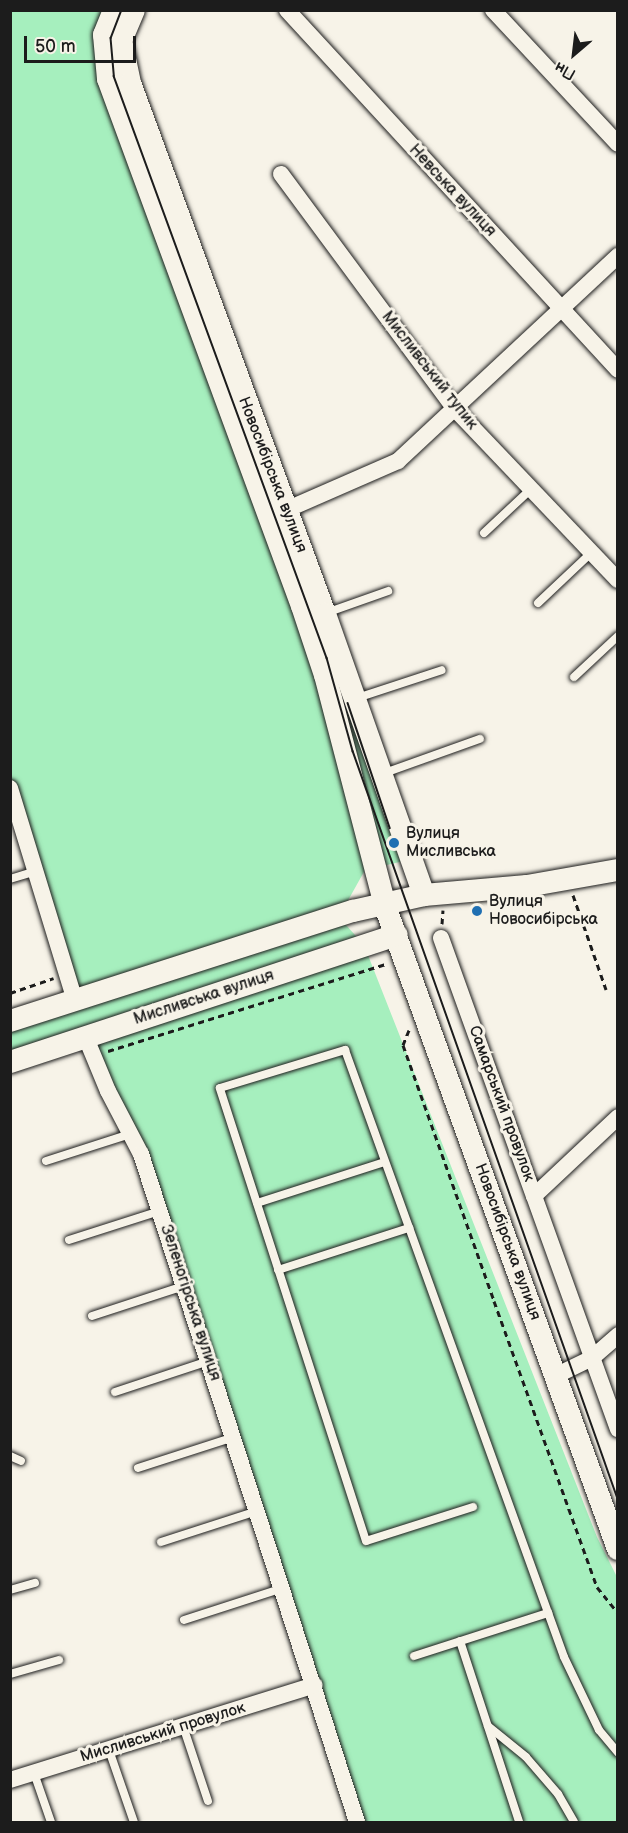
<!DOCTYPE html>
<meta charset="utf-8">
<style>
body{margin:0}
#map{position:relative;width:628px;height:1833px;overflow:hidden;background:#f7f3e8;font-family:"Balsamiq Sans",sans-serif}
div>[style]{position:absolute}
.green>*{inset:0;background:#a6efbe}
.path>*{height:3px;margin-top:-1.5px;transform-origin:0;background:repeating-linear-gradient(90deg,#1c1c1c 0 6px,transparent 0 10.5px)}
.roads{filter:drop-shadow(0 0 2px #1c1c1c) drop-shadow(0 0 2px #1c1c1c)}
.lane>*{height:8px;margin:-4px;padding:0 4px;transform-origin:4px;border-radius:4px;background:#f7f3e8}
.street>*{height:16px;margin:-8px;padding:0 8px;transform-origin:8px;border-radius:8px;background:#f7f3e8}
.secondary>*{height:22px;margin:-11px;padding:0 11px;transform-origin:11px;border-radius:11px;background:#f7f3e8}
.tram>*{height:1.5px;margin:-0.75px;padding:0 0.75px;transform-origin:0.75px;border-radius:0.75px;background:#1c1c1c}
.dots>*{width:16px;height:16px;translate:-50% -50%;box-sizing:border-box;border:3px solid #f7f3e8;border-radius:50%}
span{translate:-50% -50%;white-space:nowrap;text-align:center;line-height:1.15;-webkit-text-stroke:6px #f7f3e8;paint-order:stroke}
.street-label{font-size:16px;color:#1c1c1c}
.poi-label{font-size:16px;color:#1c1c1c}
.left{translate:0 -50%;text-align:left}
.frame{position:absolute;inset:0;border:12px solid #1c1c1c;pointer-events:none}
.north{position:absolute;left:544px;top:24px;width:60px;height:60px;-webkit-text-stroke:4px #f7f3e8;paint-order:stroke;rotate:208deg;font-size:16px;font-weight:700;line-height:24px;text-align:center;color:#1c1c1c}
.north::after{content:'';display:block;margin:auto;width:21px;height:27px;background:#1c1c1c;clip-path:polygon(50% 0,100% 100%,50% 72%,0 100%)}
.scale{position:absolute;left:24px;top:36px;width:112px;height:27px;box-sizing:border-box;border:3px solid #1c1c1c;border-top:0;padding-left:8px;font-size:18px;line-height:21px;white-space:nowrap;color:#1c1c1c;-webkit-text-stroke:4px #f7f3e8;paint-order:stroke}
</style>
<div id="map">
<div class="green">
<i style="clip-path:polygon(11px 11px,141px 11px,122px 55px,417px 858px,365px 870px,346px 904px,346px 925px,364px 945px,597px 1537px,617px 1577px,617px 1822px,357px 1822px,141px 1154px,86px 1038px,11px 1062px,10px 1021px,74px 1000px,11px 788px)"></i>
</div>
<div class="path">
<i style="left:573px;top:895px;width:100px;rotate:70.7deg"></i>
<i style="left:442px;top:924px;width:14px;rotate:-86deg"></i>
<i style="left:10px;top:993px;width:46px;rotate:-18.8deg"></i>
<i style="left:409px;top:1030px;width:16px;rotate:112deg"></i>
<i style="left:403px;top:1045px;width:272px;rotate:70.4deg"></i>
<i style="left:494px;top:1301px;width:304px;rotate:70.2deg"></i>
<i style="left:597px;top:1587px;width:33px;rotate:51deg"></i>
<i style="left:108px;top:1051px;width:291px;rotate:-17.4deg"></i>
</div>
<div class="roads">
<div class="lane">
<i style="left:484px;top:533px;width:64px;rotate:-43.1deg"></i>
<i style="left:538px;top:603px;width:73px;rotate:-43.3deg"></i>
<i style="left:326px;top:613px;width:66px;rotate:-19.5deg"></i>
<i style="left:574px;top:677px;width:60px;rotate:-43deg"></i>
<i style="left:357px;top:698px;width:89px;rotate:-18.2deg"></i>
<i style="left:382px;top:774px;width:104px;rotate:-19.7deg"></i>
<i style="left:10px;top:879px;width:27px;rotate:-17deg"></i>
<i style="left:46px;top:1161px;width:88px;rotate:-17.8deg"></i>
<i style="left:257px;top:1203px;width:134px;rotate:-17.8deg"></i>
<i style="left:69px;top:1240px;width:96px;rotate:-17.7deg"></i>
<i style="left:278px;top:1270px;width:138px;rotate:-17.8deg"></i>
<i style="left:92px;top:1316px;width:97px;rotate:-18.1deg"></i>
<i style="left:115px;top:1392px;width:99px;rotate:-18.3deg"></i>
<i style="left:10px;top:1456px;width:12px;rotate:24deg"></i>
<i style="left:138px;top:1468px;width:101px;rotate:-17.9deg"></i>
<i style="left:473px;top:1507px;width:112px;rotate:162.4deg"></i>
<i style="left:366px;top:1541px;width:476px;rotate:-107.9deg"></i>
<i style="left:220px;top:1088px;width:131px;rotate:-16.9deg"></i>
<i style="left:345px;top:1050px;width:645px;rotate:70.16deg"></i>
<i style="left:564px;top:1657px;width:81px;rotate:64.4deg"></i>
<i style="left:599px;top:1730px;width:30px;rotate:50deg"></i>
<i style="left:161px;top:1542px;width:101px;rotate:-17.9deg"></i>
<i style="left:10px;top:1590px;width:26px;rotate:-16deg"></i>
<i style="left:184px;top:1620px;width:104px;rotate:-17.9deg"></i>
<i style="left:460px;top:1641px;width:190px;rotate:71.9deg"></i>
<i style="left:414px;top:1656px;width:141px;rotate:-17.8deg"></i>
<i style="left:10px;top:1674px;width:51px;rotate:-15.9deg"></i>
<i style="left:183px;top:1726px;width:79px;rotate:71.6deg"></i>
<i style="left:488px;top:1726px;width:49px;rotate:39.2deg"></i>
<i style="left:526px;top:1757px;width:49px;rotate:49.1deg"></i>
<i style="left:558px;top:1794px;width:32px;rotate:60deg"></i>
<i style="left:109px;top:1750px;width:76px;rotate:70.9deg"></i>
<i style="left:34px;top:1773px;width:52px;rotate:70.9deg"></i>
</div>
<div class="street">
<i style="left:287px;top:10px;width:489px;rotate:47.4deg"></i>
<i style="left:493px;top:10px;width:183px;rotate:47deg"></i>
<i style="left:281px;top:174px;width:292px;rotate:53.5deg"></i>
<i style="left:455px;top:409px;width:236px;rotate:46.4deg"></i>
<i style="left:286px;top:510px;width:122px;rotate:-23.6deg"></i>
<i style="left:398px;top:461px;width:301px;rotate:-43deg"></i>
<i style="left:10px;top:788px;width:222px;rotate:73deg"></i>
<i style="left:441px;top:938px;width:274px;rotate:70.2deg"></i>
<i style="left:534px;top:1196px;width:115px;rotate:-43.2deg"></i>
<i style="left:86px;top:1038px;width:57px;rotate:67.5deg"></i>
<i style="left:108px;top:1091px;width:71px;rotate:62.4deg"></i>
<i style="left:141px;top:1154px;width:702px;rotate:72.08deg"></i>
<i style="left:534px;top:1196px;width:248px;rotate:70.2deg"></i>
<i style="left:555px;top:1376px;width:41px;rotate:-25.9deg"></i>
<i style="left:592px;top:1358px;width:35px;rotate:-41deg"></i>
<i style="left:10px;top:1780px;width:319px;rotate:-17.3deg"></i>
</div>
<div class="secondary">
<i style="left:114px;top:10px;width:27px;rotate:112deg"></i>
<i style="left:104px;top:35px;width:44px;rotate:84.8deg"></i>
<i style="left:108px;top:79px;width:562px;rotate:69.79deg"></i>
<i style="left:302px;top:606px;width:73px;rotate:71.6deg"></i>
<i style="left:325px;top:675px;width:239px;rotate:75.4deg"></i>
<i style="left:385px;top:906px;width:684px;rotate:70.08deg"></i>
<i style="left:134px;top:10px;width:33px;rotate:113deg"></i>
<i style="left:121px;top:40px;width:44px;rotate:78.2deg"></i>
<i style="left:130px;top:83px;width:566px;rotate:69.84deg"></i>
<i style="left:325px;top:614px;width:298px;rotate:70.6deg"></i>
<i style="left:10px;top:1021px;width:360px;rotate:-17.8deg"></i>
<i style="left:353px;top:911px;width:73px;rotate:-12.7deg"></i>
<i style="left:424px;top:895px;width:103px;rotate:-5deg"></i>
<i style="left:527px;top:886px;width:92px;rotate:-10deg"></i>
<i style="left:10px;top:1062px;width:407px;rotate:-18.2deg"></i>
</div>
</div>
<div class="tram">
<i style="left:122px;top:10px;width:30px;rotate:111deg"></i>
<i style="left:111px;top:38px;width:38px;rotate:85deg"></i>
<i style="left:114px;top:76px;width:620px;rotate:69.9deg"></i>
<i style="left:327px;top:658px;width:97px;rotate:74.4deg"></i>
<i style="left:353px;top:751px;width:794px;rotate:70.49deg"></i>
<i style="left:348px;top:703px;width:132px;rotate:71.4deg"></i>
</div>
<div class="dots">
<i style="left:394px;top:843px;background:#1f6fb2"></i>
<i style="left:477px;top:911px;background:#1f6fb2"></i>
</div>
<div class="street-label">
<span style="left:452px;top:191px;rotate:47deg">Невська вулиця</span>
<span style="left:429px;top:371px;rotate:52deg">Мисливський тупик</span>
<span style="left:272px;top:475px;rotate:69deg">Новосибірська вулиця</span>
<span style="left:204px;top:998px;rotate:-18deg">Мисливська вулиця</span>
<span style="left:501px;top:1104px;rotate:70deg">Самарський провулок</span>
<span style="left:507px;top:1242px;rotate:70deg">Новосибірська вулиця</span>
<span style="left:190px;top:1303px;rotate:72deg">Зеленогірська вулиця</span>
<span style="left:163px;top:1733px;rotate:-17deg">Мисливський провулок</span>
</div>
<div class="poi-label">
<span class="left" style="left:406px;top:843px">Вулиця<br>Мисливська</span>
<span class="left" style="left:489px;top:911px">Вулиця<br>Новосибірська</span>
</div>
<div class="frame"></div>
<div class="north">Пн</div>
<div class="scale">50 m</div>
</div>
